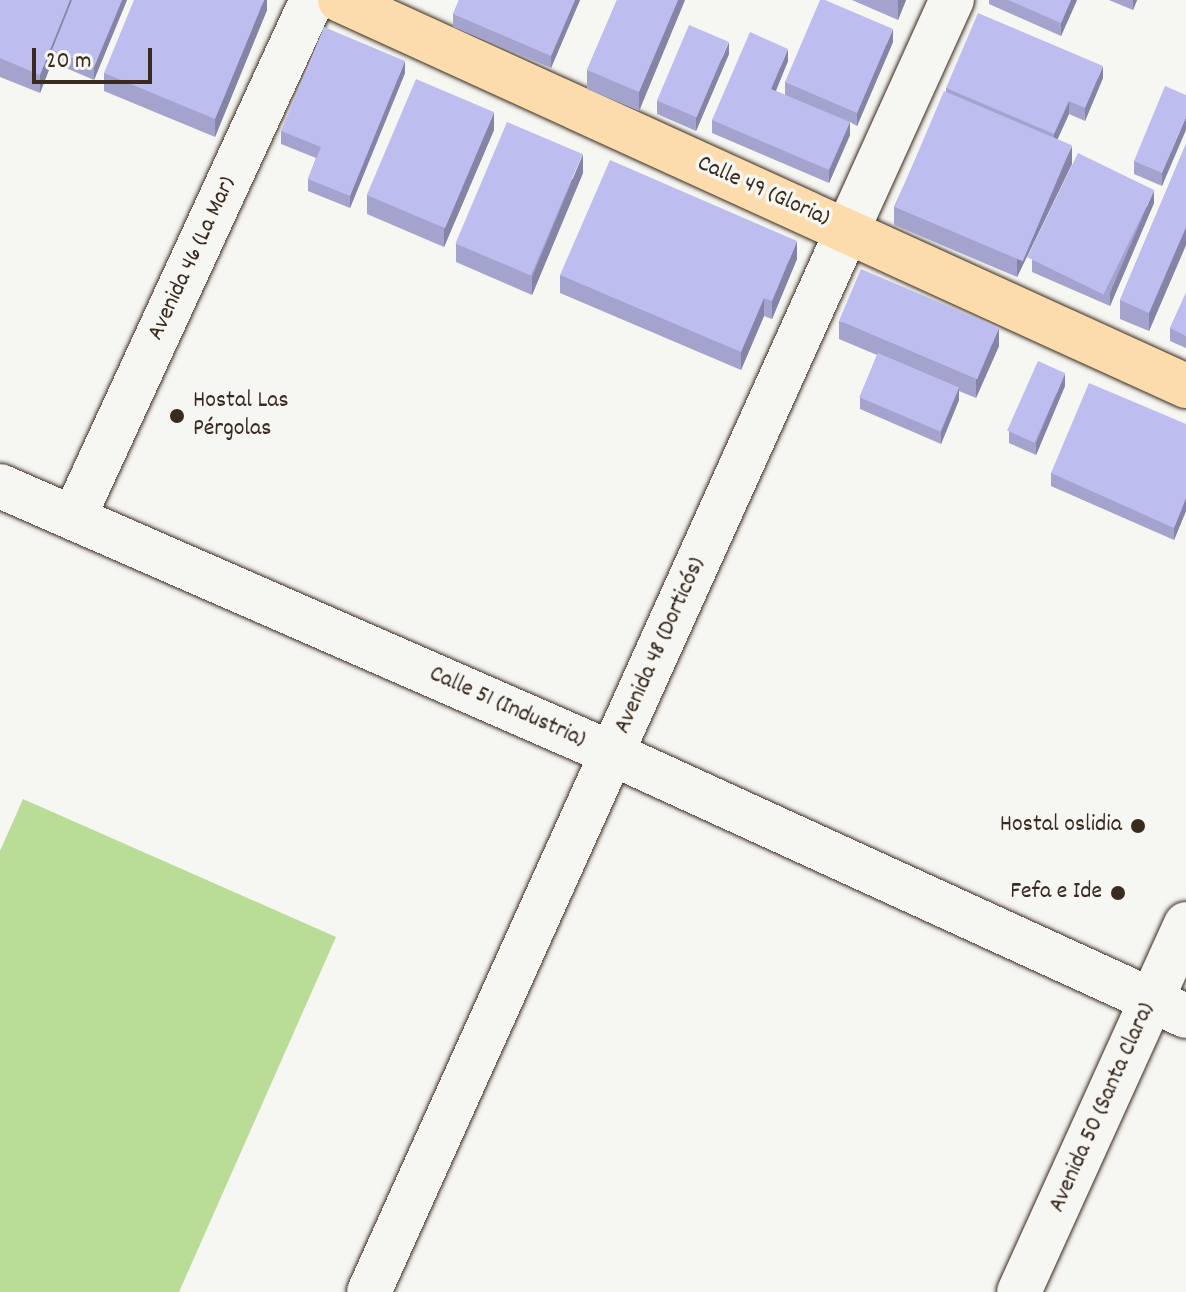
<!DOCTYPE html>
<meta charset="utf-8">
<style>
body{margin:0}
#map{position:relative;width:1186px;height:1292px;overflow:hidden;background:#f6f6f2;font-family:Dekko,sans-serif}
div>[style]{position:absolute}
.green>*{inset:0;background:#b9dc96}
.roads{filter:drop-shadow(0 0 2px #3b2a1e) drop-shadow(0 0 2px #3b2a1e)}
.minor>*{height:44px;margin:-22px;padding:0 22px;transform-origin:22px;border-radius:22px;background:#f6f6f2}
.tertiary>*{height:44px;margin:-22px;padding:0 22px;transform-origin:22px;border-radius:22px;background:#f6f6f2}
.primary>*{height:44px;margin:-22px;padding:0 22px;transform-origin:22px;border-radius:22px;background:#fcdcac}
.wall>*{inset:0;background:#a3a3ce}
.shaded-wall>*{inset:0;background:#8584a7}
.building>*{inset:0;background:#bebdef;transform-origin:0 0}
.dots>*{width:22px;height:22px;translate:-50% -50%;box-sizing:border-box;border:4px solid #f6f6f2;border-radius:50%}
span{translate:-50% -50%;white-space:nowrap;text-align:center;line-height:1.15;-webkit-text-stroke:7px #f6f6f2;paint-order:stroke}
.street-label{font-size:24px;color:#3b2a1e}
.poi-label{font-size:24px;color:#3b2a1e}
.left{translate:0 -50%;text-align:left}
.right{translate:-100% -50%;text-align:right}
.scale{position:absolute;left:32px;top:48px;width:120px;height:36px;box-sizing:border-box;border:4px solid #3b2a1e;border-top:0;padding-left:10px;font-size:24px;line-height:28px;white-space:nowrap;color:#3b2a1e;-webkit-text-stroke:6px #f6f6f2;paint-order:stroke}
</style>
<div id="map">
<div class="green">
<i style="clip-path:polygon(23px 799px,336px 937px,179px 1292px,0 1292px,0 851px)"></i>
</div>
<div class="roads">
<div class="minor">
<i style="left:0;top:486px;width:669px;rotate:23.61deg"></i>
<i style="left:613px;top:754px;width:630px;rotate:24.57deg"></i>
<i style="left:74px;top:517px;width:569px;rotate:-65.28deg"></i>
<i style="left:369px;top:1292px;width:1164px;rotate:-65.75deg"></i>
<i style="left:1019px;top:1292px;width:404px;rotate:-65.6deg"></i>
</div>
<div class="tertiary">
<i style="left:847px;top:231px;width:254px;rotate:-65.6deg"></i>
</div>
<div class="primary">
<i style="left:340px;top:0;width:930px;rotate:24.53deg"></i>
</div>
</div>
<div class="wall">
<i style="clip-path:polygon(0 0,127px 0,94px 80px,52px 62px,40px 93px,0 77px)"></i>
<i style="clip-path:polygon(267px 0,267px 10px,215px 137px,104px 91px,104px 73px)"></i>
<i style="clip-path:polygon(459px 0,580px 0,551px 68px,453px 27px,453px 14px)"></i>
<i style="clip-path:polygon(617px 0,685px 0,639px 111px,587px 89px,587px 70px)"></i>
<i style="clip-path:polygon(852px 0,906px 0,898px 20px)"></i>
<i style="clip-path:polygon(989px 0,1077px 0,1061px 36px,989px 4px)"></i>
<i style="clip-path:polygon(1109px 0,1137px 0,1133px 10px)"></i>
<i style="clip-path:polygon(893px 42px,857px 126px,850px 122px,850px 135px,829px 183px,712px 133px,712px 120px,788px 61px,776px 91px,785px 95px,785px 82px)"></i>
<i style="clip-path:polygon(729px 54px,696px 131px,657px 114px,657px 101px)"></i>
<i style="clip-path:polygon(405px 73px,350px 208px,308px 191px,308px 179px,316px 158px,281px 144px,281px 131px)"></i>
<i style="clip-path:polygon(1103px 78px,1085px 121px,1069px 114px,1057px 140px,1072px 164px,1017px 277px,894px 225px,894px 207px,946px 92px,946px 88px)"></i>
<i style="clip-path:polygon(1186px 95px,1162px 186px,1134px 174px,1134px 161px)"></i>
<i style="clip-path:polygon(494px 130px,444px 247px,367px 214px,367px 195px)"></i>
<i style="clip-path:polygon(1186px 144px,1186px 245px,1149px 331px,1120px 319px,1120px 300px)"></i>
<i style="clip-path:polygon(583px 173px,532px 295px,456px 262px,456px 244px)"></i>
<i style="clip-path:polygon(1154px 203px,1110px 306px,1032px 272px,1032px 260px)"></i>
<i style="clip-path:polygon(797px 259px,772px 319px,764px 316px,741px 370px,560px 293px,560px 275px)"></i>
<i style="clip-path:polygon(1186px 293px,1186px 348px,1170px 341px,1170px 328px)"></i>
<i style="clip-path:polygon(839px 321px,999px 346px,976px 398px,959px 391px,959px 400px,941px 444px,860px 409px,860px 397px,877px 355px,839px 339px)"></i>
<i style="clip-path:polygon(1065px 386px,1036px 455px,1009px 443px,1009px 431px)"></i>
<i style="clip-path:polygon(1186px 424px,1186px 511px,1174px 540px,1051px 486px,1051px 473px)"></i>
</div>
<div class="shaded-wall">
<i style="clip-path:polygon(70px 0,78px 0,52px 50px,52px 62px,40px 93px,40px 75px)"></i>
<i style="clip-path:polygon(122px 0,127px 0,94px 80px,94px 67px)"></i>
<i style="clip-path:polygon(264px 0,267px 0,267px 10px,215px 137px,215px 119px)"></i>
<i style="clip-path:polygon(575px 0,580px 0,551px 68px,551px 56px)"></i>
<i style="clip-path:polygon(678px 0,685px 0,639px 111px,639px 92px)"></i>
<i style="clip-path:polygon(898px 0,906px 0,898px 20px)"></i>
<i style="clip-path:polygon(1071px 0,1077px 0,1061px 36px,1061px 23px)"></i>
<i style="clip-path:polygon(1133px 0,1137px 0,1133px 10px)"></i>
<i style="clip-path:polygon(893px 29px,893px 42px,857px 126px,857px 113px)"></i>
<i style="clip-path:polygon(729px 42px,729px 54px,696px 131px,696px 118px)"></i>
<i style="clip-path:polygon(788px 49px,788px 61px,771px 102px,771px 89px)"></i>
<i style="clip-path:polygon(405px 61px,405px 73px,350px 208px,350px 196px)"></i>
<i style="clip-path:polygon(1103px 66px,1103px 78px,1085px 121px,1085px 108px)"></i>
<i style="clip-path:polygon(1069px 101px,1069px 114px,1054px 147px,1054px 134px)"></i>
<i style="clip-path:polygon(494px 112px,494px 130px,444px 247px,444px 229px)"></i>
<i style="clip-path:polygon(1186px 117px,1186px 130px,1162px 186px,1162px 173px)"></i>
<i style="clip-path:polygon(850px 122px,850px 135px,829px 183px,829px 170px)"></i>
<i style="clip-path:polygon(1072px 146px,1072px 164px,1017px 277px,1017px 259px)"></i>
<i style="clip-path:polygon(583px 154px,583px 173px,532px 295px,532px 277px)"></i>
<i style="clip-path:polygon(1154px 190px,1154px 203px,1110px 306px,1110px 293px)"></i>
<i style="clip-path:polygon(1186px 227px,1186px 245px,1149px 331px,1149px 313px)"></i>
<i style="clip-path:polygon(797px 241px,797px 259px,772px 319px,772px 301px)"></i>
<i style="clip-path:polygon(764px 298px,764px 316px,741px 370px,741px 352px)"></i>
<i style="clip-path:polygon(999px 328px,999px 346px,976px 398px,976px 380px)"></i>
<i style="clip-path:polygon(1065px 373px,1065px 386px,1036px 455px,1036px 443px)"></i>
<i style="clip-path:polygon(959px 388px,959px 400px,941px 444px,941px 432px)"></i>
<i style="clip-path:polygon(1186px 498px,1186px 511px,1174px 540px,1174px 528px)"></i>
</div>
<div class="building">
<i style="clip-path:polygon(0 0,70px 0,40px 75px,0 58px)"></i>
<i style="clip-path:polygon(72px 0,122px 0,94px 67px,52px 50px)"></i>
<i style="clip-path:polygon(134px 0,264px 0,215px 119px,104px 73px)"></i>
<i style="clip-path:polygon(459px 0,575px 0,551px 56px,453px 14px)"></i>
<i style="clip-path:polygon(617px 0,678px 0,639px 92px,587px 70px)"></i>
<i style="clip-path:polygon(820px 0,825px 0,893px 29px,857px 113px,785px 82px)"></i>
<i style="clip-path:polygon(1008px 0,1071px 0,1061px 23px)"></i>
<i style="clip-path:polygon(978px 13px,1103px 66px,1085px 108px,1069px 101px,1054px 134px,946px 88px)"></i>
<i style="left:689px;top:25px;width:43px;height:82px;rotate:23deg"></i>
<i style="clip-path:polygon(324px 27px,405px 61px,350px 196px,308px 179px,321px 147px,281px 131px)"></i>
<i style="clip-path:polygon(750px 32px,788px 49px,771px 89px,850px 122px,829px 170px,712px 120px)"></i>
<i style="left:416px;top:79px;width:85px;height:126px;rotate:23deg"></i>
<i style="clip-path:polygon(1165px 86px,1186px 95px,1186px 117px,1162px 173px,1134px 161px)"></i>
<i style="left:944px;top:91px;width:139px;height:126px;rotate:23deg"></i>
<i style="left:507px;top:122px;width:82px;height:132px;rotate:23deg"></i>
<i style="clip-path:polygon(1186px 144px,1186px 227px,1149px 313px,1120px 300px)"></i>
<i style="left:1078px;top:153px;width:85px;height:116px;rotate:26deg"></i>
<i style="clip-path:polygon(610px 160px,797px 241px,772px 301px,764px 298px,741px 352px,560px 275px)"></i>
<i style="left:861px;top:269px;width:150px;height:56px;rotate:23deg"></i>
<i style="clip-path:polygon(1186px 293px,1186px 336px,1170px 328px)"></i>
<i style="left:878px;top:353px;width:88px;height:48px;rotate:23deg"></i>
<i style="left:1038px;top:361px;width:30px;height:76px;rotate:24deg"></i>
<i style="clip-path:polygon(1089px 383px,1186px 424px,1186px 498px,1174px 528px,1051px 473px)"></i>
</div>
<div class="dots">
<i style="left:177px;top:416px;background:#3b2a1e"></i>
<i style="left:1138px;top:826px;background:#3b2a1e"></i>
<i style="left:1118px;top:893px;background:#3b2a1e"></i>
</div>
<div class="street-label">
<span style="left:763px;top:192px;rotate:24deg">Calle 49 (Gloria)</span>
<span style="left:193px;top:259px;rotate:-65deg">Avenida 46 (La Mar)</span>
<span style="left:661px;top:646px;rotate:-66deg">Avenida 48 (Dorticós)</span>
<span style="left:507px;top:708px;rotate:24deg">Calle 51 (Industria)</span>
<span style="left:1103px;top:1108px;rotate:-66deg">Avenida 50 (Santa Clara)</span>
</div>
<div class="poi-label">
<span class="left" style="left:193px;top:416px">Hostal Las<br>Pérgolas</span>
<span class="right" style="left:1122px;top:826px">Hostal oslidia</span>
<span class="right" style="left:1102px;top:893px">Fefa e Ide</span>
</div>
<div class="scale">20 m</div>
</div>
